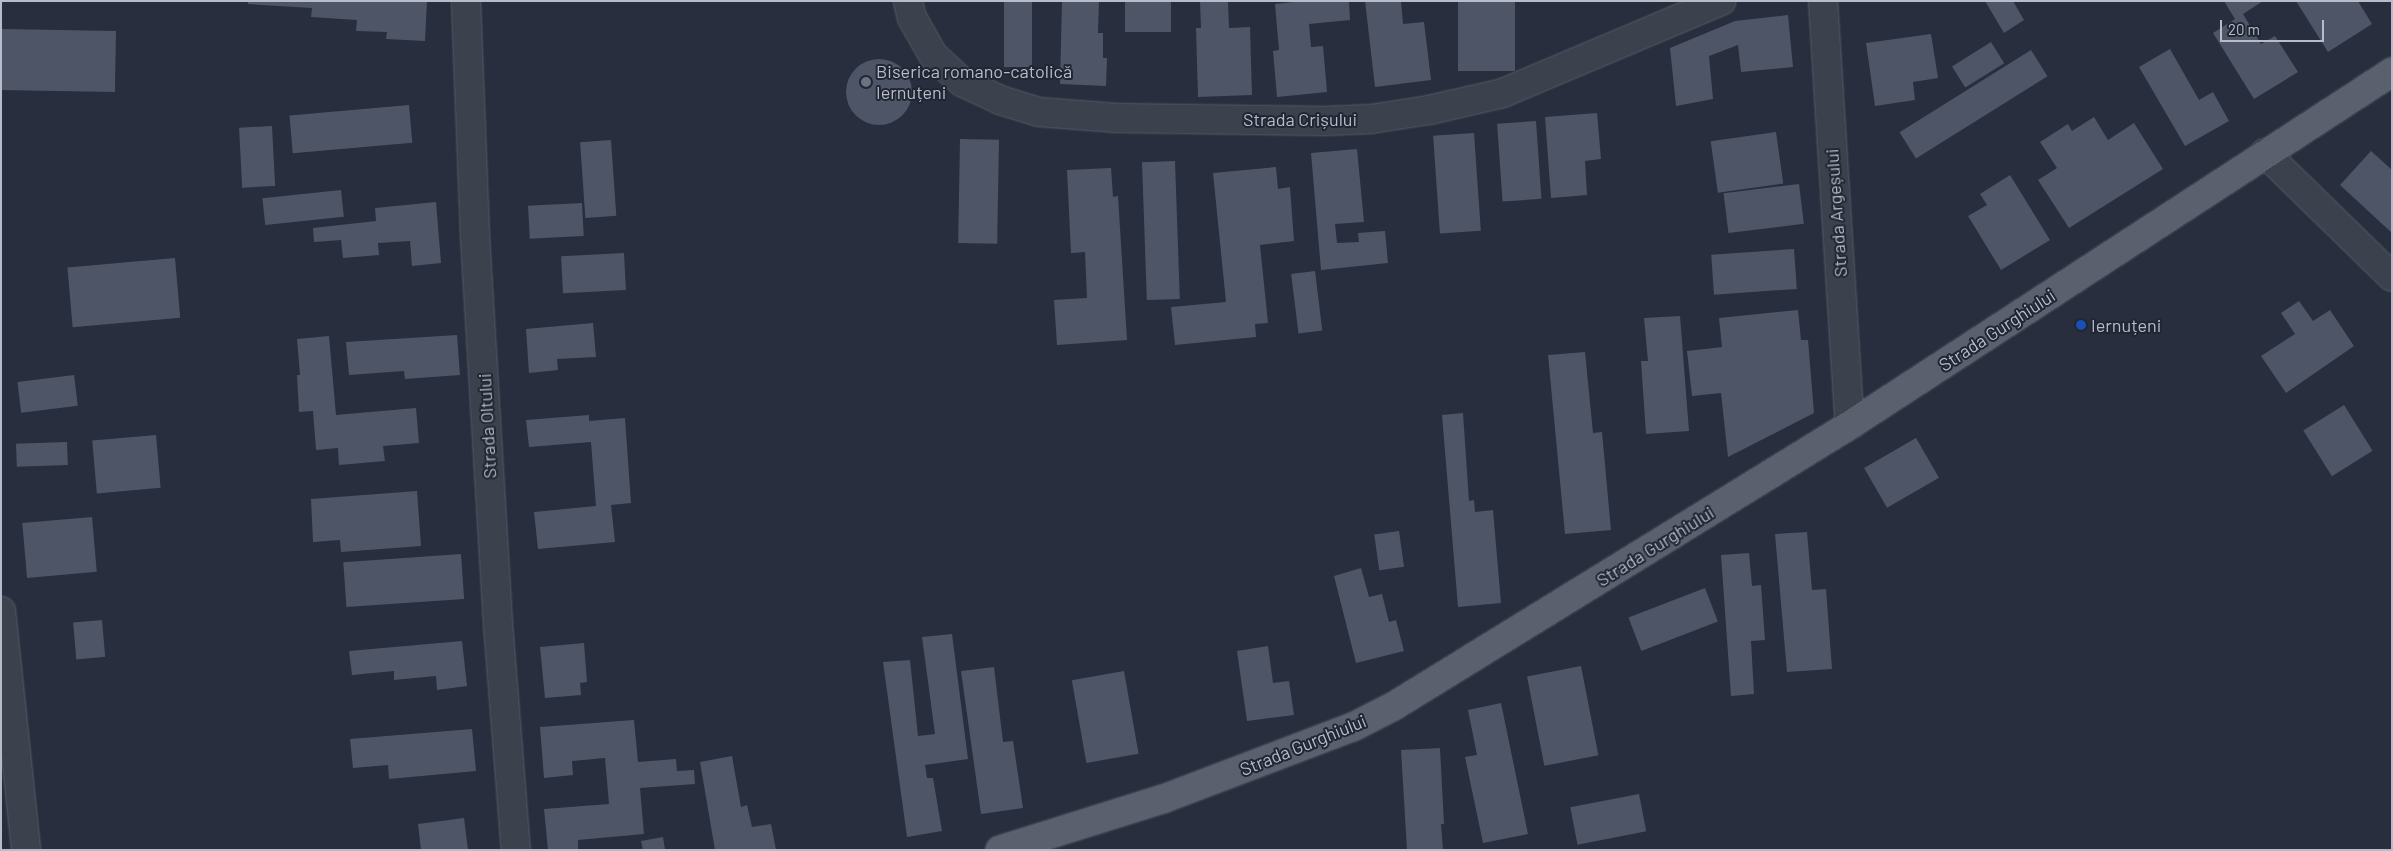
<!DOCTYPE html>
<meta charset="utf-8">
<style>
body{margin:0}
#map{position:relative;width:2393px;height:851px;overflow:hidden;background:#282e3d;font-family:Barlow,sans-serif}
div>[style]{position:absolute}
.building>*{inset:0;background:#4e5566;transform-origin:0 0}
.round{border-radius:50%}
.roads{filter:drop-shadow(0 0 1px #565c68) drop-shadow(0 0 1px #565c68)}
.minor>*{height:28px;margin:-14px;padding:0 14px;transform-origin:14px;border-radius:14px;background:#3b414d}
.major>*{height:28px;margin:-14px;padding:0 14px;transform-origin:14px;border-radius:14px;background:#5a606d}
.dots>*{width:14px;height:14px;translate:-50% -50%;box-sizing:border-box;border:2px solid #202633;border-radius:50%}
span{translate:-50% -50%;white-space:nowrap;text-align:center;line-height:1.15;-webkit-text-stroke:4px #202633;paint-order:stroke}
.poi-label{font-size:18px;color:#b8bcc8}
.left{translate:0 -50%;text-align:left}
.street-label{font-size:18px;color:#b8bcc8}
.frame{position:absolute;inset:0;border:2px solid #b8bcc8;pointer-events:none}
.scale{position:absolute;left:2220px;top:20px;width:104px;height:22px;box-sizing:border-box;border:2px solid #b8bcc8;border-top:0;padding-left:6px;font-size:15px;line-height:18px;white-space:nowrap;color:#b8bcc8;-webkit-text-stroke:4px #202633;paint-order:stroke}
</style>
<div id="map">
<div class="building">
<i style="clip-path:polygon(248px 1px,427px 1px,425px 41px,386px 39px,387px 32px,356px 31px,357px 20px,311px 17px,312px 8px,248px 4px)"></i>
<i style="left:1004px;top:1px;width:28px;height:66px"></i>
<i style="clip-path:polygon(1062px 1px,1099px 1px,1098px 33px,1103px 33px,1103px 58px,1107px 58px,1106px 86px,1060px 84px)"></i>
<i style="left:1125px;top:1px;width:46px;height:31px"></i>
<i style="clip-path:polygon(1200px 1px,1228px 1px,1229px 28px,1250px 27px,1252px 95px,1198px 97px,1196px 28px,1201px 28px)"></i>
<i style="clip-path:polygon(1302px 1px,1349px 1px,1350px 20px,1309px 24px,1311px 47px,1323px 46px,1327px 92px,1277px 97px,1273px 51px,1279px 50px,1275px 4px)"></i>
<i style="clip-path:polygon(1365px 1px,1401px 1px,1403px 24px,1424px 22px,1431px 80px,1375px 87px)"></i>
<i style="left:1458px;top:1px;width:57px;height:70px"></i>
<i style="clip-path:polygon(1985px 1px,2013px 1px,2024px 20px,2004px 33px)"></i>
<i style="clip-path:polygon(2224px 1px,2263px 1px,2243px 14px,2261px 44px,2275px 36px,2298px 72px,2254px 99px,2213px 33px,2235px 19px)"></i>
<i style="clip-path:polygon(2296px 1px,2358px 1px,2372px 24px,2328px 52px)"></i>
<i style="clip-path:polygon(1788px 15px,1793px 67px,1741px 72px,1738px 45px,1709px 56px,1713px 99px,1676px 106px,1670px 48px,1735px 21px)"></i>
<i style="left:1px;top:29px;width:115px;height:61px;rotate:1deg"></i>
<i style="clip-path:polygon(1931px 34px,1938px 78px,1913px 82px,1915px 100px,1875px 106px,1866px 43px)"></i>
<i style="left:1991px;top:42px;width:25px;height:46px;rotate:58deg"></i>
<i style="clip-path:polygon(2170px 49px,2199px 100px,2213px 92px,2229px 121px,2185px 146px,2139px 67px)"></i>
<i style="left:2031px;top:50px;width:31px;height:155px;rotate:58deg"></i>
<i class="round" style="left:846px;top:59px;width:66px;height:66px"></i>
<i style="left:409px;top:105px;width:38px;height:120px;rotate:85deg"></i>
<i style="clip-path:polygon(1597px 113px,1601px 159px,1585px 161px,1587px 195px,1551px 198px,1545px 117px)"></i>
<i style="clip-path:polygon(2094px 117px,2108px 140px,2134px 123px,2163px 169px,2069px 228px,2038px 180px,2057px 168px,2040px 142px,2068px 124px,2072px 131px)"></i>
<i style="left:1536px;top:121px;width:78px;height:39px;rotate:86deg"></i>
<i style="left:272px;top:126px;width:60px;height:33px;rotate:87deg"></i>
<i style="left:1776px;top:132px;width:52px;height:66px;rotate:82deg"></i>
<i style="left:1474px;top:133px;width:98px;height:41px;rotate:86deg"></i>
<i style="left:960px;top:139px;width:39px;height:104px;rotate:1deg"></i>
<i style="left:611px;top:140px;width:76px;height:31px;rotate:86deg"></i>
<i style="clip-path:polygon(1357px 149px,1364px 222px,1335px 224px,1337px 243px,1359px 242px,1358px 233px,1385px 231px,1388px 263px,1321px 270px,1311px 153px)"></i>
<i style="clip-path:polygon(2371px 151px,2392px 170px,2392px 233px,2340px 185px)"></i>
<i style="left:1175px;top:161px;width:138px;height:33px;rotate:88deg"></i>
<i style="clip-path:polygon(1276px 167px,1278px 189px,1290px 187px,1294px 241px,1260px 245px,1268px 323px,1255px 324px,1256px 337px,1175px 345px,1171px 307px,1226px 302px,1213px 173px)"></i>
<i style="clip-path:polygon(1111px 168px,1113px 197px,1118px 196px,1127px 340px,1057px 345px,1054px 300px,1087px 298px,1085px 252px,1071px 253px,1067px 170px)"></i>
<i style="clip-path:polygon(2010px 175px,2050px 240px,2001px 270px,1968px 216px,1987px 205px,1980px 194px)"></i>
<i style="left:1799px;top:184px;width:40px;height:76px;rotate:83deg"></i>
<i style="left:341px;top:190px;width:27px;height:79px;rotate:84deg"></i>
<i style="clip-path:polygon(436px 202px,441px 263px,412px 266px,410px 241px,378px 243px,379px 255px,343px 258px,341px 240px,314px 242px,313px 228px,376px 221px,375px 208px)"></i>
<i style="left:582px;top:203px;width:33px;height:54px;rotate:87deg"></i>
<i style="left:1794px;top:249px;width:40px;height:83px;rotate:86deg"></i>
<i style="left:624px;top:253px;width:37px;height:63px;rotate:87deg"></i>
<i style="left:175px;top:258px;width:60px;height:108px;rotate:85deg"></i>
<i style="left:1315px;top:271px;width:60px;height:24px;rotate:83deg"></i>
<i style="clip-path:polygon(2299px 301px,2313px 321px,2330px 310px,2354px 346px,2286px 393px,2261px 356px,2295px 334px,2281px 313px)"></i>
<i style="clip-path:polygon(1798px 310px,1801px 340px,1808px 340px,1814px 413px,1728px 457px,1721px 393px,1692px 396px,1687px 351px,1722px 347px,1719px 318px)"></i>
<i style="clip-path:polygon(1680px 316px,1689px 431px,1646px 434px,1641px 361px,1648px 361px,1644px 318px)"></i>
<i style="clip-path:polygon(593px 323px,596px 357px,557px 359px,558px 370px,529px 373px,526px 329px)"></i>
<i style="clip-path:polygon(457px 335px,460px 375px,405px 379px,404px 371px,349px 375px,346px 342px)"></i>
<i style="clip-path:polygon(329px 336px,336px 415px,416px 408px,419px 443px,383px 446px,385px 461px,339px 465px,338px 448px,316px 450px,313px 411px,299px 412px,297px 375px,300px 375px,297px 339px)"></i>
<i style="clip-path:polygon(1585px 352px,1593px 433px,1602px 432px,1611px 530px,1565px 534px,1548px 355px)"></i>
<i style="left:74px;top:375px;width:31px;height:57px;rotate:83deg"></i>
<i style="left:2344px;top:405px;width:54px;height:48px;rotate:58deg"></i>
<i style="clip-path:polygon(1463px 413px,1469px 501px,1474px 500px,1475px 512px,1493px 510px,1501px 603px,1458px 607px,1442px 415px)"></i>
<i style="clip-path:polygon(589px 415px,589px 421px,625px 418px,631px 503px,611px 505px,615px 542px,538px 549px,534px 512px,596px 506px,591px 442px,529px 447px,526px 420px)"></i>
<i style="left:156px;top:435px;width:53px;height:64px;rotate:85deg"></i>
<i style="left:1916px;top:438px;width:46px;height:60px;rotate:60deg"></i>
<i style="left:67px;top:442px;width:23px;height:51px;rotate:88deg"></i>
<i style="clip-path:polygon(417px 491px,421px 546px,341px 552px,340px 540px,313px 542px,311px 499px)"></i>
<i style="left:92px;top:517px;width:55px;height:70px;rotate:85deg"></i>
<i style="left:1399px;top:531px;width:36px;height:25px;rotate:82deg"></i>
<i style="clip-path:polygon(1807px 532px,1812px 590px,1826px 589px,1832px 669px,1787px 672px,1775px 534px)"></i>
<i style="clip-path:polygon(1749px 553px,1752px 586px,1761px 585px,1765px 640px,1751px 641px,1754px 694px,1731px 696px,1721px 555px)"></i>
<i style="left:461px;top:554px;width:45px;height:118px;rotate:86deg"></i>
<i style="clip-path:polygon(1361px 568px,1369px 597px,1382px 594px,1389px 622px,1396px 620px,1404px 651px,1356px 663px,1334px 576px)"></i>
<i style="left:1705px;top:588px;width:36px;height:82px;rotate:69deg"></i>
<i style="left:102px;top:620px;width:37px;height:29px;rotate:85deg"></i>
<i style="clip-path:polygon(952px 634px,968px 759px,925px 765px,927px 778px,933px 778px,942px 831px,907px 837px,883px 662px,910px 660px,918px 736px,935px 734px,922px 637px)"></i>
<i style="clip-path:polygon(462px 641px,467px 686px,437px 690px,436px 676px,394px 680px,394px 671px,352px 675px,349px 651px)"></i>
<i style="clip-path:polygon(584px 643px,587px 682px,580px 683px,581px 695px,545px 698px,540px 647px)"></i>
<i style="clip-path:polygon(1268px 646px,1273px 683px,1289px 681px,1294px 715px,1247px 721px,1237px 651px)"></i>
<i style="left:1581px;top:666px;width:91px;height:55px;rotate:79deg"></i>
<i style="clip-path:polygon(994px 667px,1003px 742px,1013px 741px,1023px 808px,981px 814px,961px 671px)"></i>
<i style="left:1124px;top:671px;width:84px;height:53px;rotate:80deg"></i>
<i style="clip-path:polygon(1501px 703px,1528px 834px,1483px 843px,1465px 757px,1477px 755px,1468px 710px)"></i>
<i style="clip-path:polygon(634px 720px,638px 762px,676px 759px,677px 771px,694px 770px,695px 784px,640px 788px,644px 834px,578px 840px,578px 850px,548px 850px,544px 809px,609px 804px,605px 758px,572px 761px,573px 775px,544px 778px,540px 727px)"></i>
<i style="clip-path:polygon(472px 729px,476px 771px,389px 779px,388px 765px,353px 768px,350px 739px)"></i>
<i style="clip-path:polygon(1440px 748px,1444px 824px,1441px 824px,1443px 850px,1407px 850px,1401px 750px)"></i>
<i style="clip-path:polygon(732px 756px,741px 807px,747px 805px,752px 827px,771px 824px,776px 850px,715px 850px,700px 762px)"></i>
<i style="left:1639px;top:794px;width:38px;height:70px;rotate:79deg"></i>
<i style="clip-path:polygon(464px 818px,468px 850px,421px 850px,418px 824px)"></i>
<i style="clip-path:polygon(663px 837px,665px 850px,643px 850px,641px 841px)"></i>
</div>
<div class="roads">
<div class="minor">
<i style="left:466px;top:1px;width:235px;rotate:87.8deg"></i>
<i style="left:475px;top:236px;width:401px;rotate:86.6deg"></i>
<i style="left:499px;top:636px;width:215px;rotate:85.5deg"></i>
<i style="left:908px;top:1px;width:17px;rotate:77deg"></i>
<i style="left:912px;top:18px;width:43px;rotate:60.4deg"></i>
<i style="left:933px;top:55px;width:40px;rotate:43deg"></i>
<i style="left:962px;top:82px;width:42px;rotate:25.3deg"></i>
<i style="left:1000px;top:100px;width:41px;rotate:17.1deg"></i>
<i style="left:1039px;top:112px;width:78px;rotate:4.4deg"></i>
<i style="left:1117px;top:118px;width:208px;rotate:0.8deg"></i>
<i style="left:1325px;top:121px;width:46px;rotate:-2.5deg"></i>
<i style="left:1371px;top:119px;width:59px;rotate:-8.8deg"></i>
<i style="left:1429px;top:110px;width:76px;rotate:-12.9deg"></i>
<i style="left:1503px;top:93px;width:237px;rotate:-22.9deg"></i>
<i style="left:1823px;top:1px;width:425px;rotate:86.4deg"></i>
<i style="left:2265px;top:153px;width:177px;rotate:44.3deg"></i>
<i style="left:1px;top:611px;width:240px;rotate:84deg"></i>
</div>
<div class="major">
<i style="left:1000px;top:850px;width:171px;rotate:-17.4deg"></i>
<i style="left:1163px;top:799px;width:203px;rotate:-20.8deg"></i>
<i style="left:1353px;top:727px;width:46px;rotate:-27.1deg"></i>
<i style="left:1394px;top:706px;width:536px;rotate:-31.64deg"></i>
<i style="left:1850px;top:425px;width:647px;rotate:-33.08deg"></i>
</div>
</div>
<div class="dots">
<i style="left:866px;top:82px;background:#6b7280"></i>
<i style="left:2081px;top:325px;background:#1a4fb4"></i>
</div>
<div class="poi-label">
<span class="left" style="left:876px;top:82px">Biserica romano-catolică<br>Iernuțeni</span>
<span class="left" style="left:2091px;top:325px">Iernuțeni</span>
</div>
<div class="street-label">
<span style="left:1300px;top:119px">Strada Crișului</span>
<span style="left:1836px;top:213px;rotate:-94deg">Strada Argeșului</span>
<span style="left:1997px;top:330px;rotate:-33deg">Strada Gurghiului</span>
<span style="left:487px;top:426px;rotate:-93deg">Strada Oltului</span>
<span style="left:1655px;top:546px;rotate:-32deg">Strada Gurghiului</span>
<span style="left:1303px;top:745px;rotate:-22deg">Strada Gurghiului</span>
</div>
<div class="frame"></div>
<div class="scale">20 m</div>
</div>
